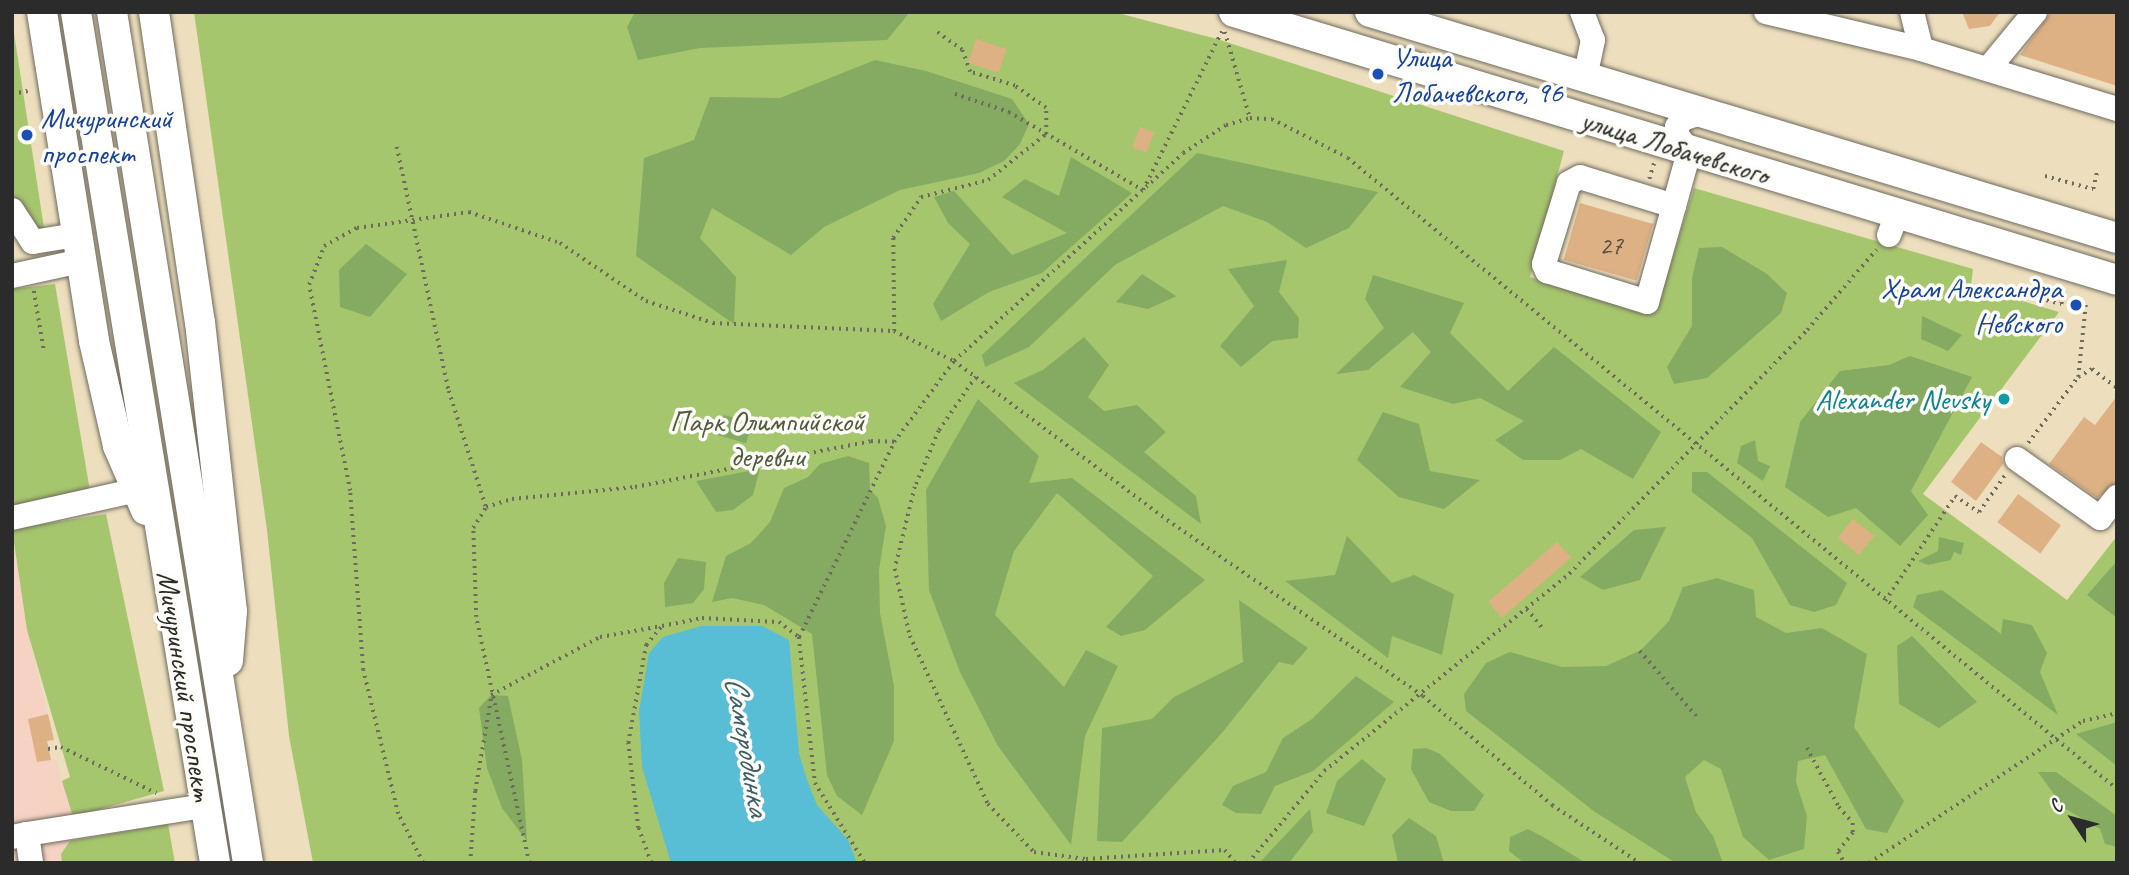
<!DOCTYPE html>
<meta charset="utf-8">
<style>
body{margin:0}
#map{position:relative;width:2129px;height:875px;overflow:hidden;background:#eddfbe;font-family:Caveat,sans-serif}
div>[style]{position:absolute}
.built>*{inset:0;background:#f6d2c3}
.green>*{inset:0;background:#a6c66e}
.forest>*{inset:0;background:#84ab61;transform-origin:0 0}
.water>*{inset:0;background:#58bed6}
.building>*{inset:0;background:#deb185;transform-origin:0 0}
.path>*{height:3.5px;margin-top:-1.75px;transform-origin:0;background:repeating-linear-gradient(90deg,#6f6a5e 0 2px,transparent 0 7px)}
.roads{filter:drop-shadow(0 0 2px #6f6a5e) drop-shadow(0 0 2px #6f6a5e)}
.minor>*{height:24px;margin:-12px;padding:0 12px;transform-origin:12px;border-radius:12px;background:#fff}
.major>*{height:30px;margin:-15px;padding:0 15px;transform-origin:15px;border-radius:15px;background:#fff}
.dots>*{width:19px;height:19px;translate:-50% -50%;box-sizing:border-box;border:4px solid #fdfcf7;border-radius:50%}
span{translate:-50% -50%;white-space:nowrap;text-align:center;line-height:1.15;-webkit-text-stroke:7px #fdfcf7;paint-order:stroke}
.number-label{font-size:26px;color:#584c42}
.number-label span{-webkit-text-stroke-width:0}
.transit-label{font-size:30px;color:#164399}
.left{translate:0 -50%;text-align:left}
.right{translate:-100% -50%;text-align:right}
.street-label{font-size:30px;color:#2b2b2b}
.culture-label{font-size:30px;color:#0d838f}
.park-label{font-size:30px;color:#505a3f}
.water-label{font-size:32px;color:#3b5e67;font-style:italic}
.frame{position:absolute;inset:0;border:14px solid #2b2b2b;pointer-events:none}
.north{position:absolute;left:2038px;top:784px;width:70px;height:70px;-webkit-text-stroke:5px #fdfcf7;paint-order:stroke;rotate:306deg;font-size:19px;font-weight:700;line-height:28px;text-align:center;color:#2b2b2b}
.north::after{content:'';display:block;margin:auto;width:24px;height:32px;background:#2b2b2b;clip-path:polygon(50% 0,100% 100%,50% 72%,0 100%)}
</style>
<div id="map">
<div class="built">
<i style="clip-path:polygon(12px 531px,27px 630px,54px 740px,47px 741px,51px 759px,56px 759px,73px 816px,97px 807px,110px 863px,12px 863px)"></i>
</div>
<div class="green">
<i style="clip-path:polygon(194px 12px,1114px 12px,1217px 39px,1564px 151px,1530px 277px,1656px 312px,1694px 188px,1973px 269px,1971px 286px,2059px 312px,1923px 494px,2067px 600px,2117px 536px,2117px 863px,313px 863px,289px 736px,267px 530px)"></i>
<i style="clip-path:polygon(12px 20px,44px 228px,33px 229px,12px 195px)"></i>
<i style="clip-path:polygon(55px 284px,90px 491px,12px 508px,12px 289px)"></i>
<i style="clip-path:polygon(106px 514px,164px 791px,73px 817px,62px 781px,70px 777px,27px 630px,12px 529px)"></i>
<i style="clip-path:polygon(168px 824px,175px 863px,62px 863px,61px 854px,70px 841px)"></i>
</div>
<div class="forest">
<i style="clip-path:polygon(635px 12px,910px 12px,887px 40px,700px 48px,638px 60px,627px 27px)"></i>
<i style="clip-path:polygon(875px 60px,926px 71px,1012px 99px,1029px 124px,1020px 144px,1004px 161px,979px 173px,900px 190px,824px 227px,791px 255px,712px 208px,700px 238px,736px 277px,734px 324px,636px 256px,644px 158px,694px 140px,710px 97px,780px 98px)"></i>
<i style="clip-path:polygon(1197px 153px,1378px 192px,1349px 228px,1306px 248px,1267px 222px,1223px 206px,1115px 265px,1029px 347px,985px 367px,982px 355px)"></i>
<i style="clip-path:polygon(1071px 157px,1132px 193px,1042px 273px,989px 292px,941px 321px,933px 304px,970px 244px,948px 223px,934px 197px,954px 191px,1012px 255px,1067px 233px,1002px 197px,1025px 179px,1059px 196px)"></i>
<i style="clip-path:polygon(366px 244px,407px 274px,370px 317px,340px 307px,339px 270px)"></i>
<i style="clip-path:polygon(1722px 247px,1767px 274px,1787px 293px,1781px 313px,1707px 378px,1674px 384px,1667px 367px,1692px 326px,1692px 278px,1699px 248px)"></i>
<i style="clip-path:polygon(1287px 260px,1279px 292px,1299px 318px,1298px 338px,1272px 341px,1241px 367px,1220px 346px,1254px 306px,1228px 269px)"></i>
<i style="clip-path:polygon(1142px 274px,1176px 296px,1177px 296px,1148px 309px,1116px 302px)"></i>
<i style="clip-path:polygon(1373px 275px,1464px 303px,1450px 333px,1508px 391px,1554px 347px,1661px 432px,1633px 479px,1581px 449px,1560px 460px,1523px 460px,1495px 440px,1524px 421px,1480px 398px,1453px 404px,1400px 387px,1431px 352px,1413px 332px,1368px 370px,1336px 374px,1384px 328px,1365px 299px)"></i>
<i style="clip-path:polygon(1922px 316px,1962px 335px,1948px 351px,1921px 339px)"></i>
<i style="clip-path:polygon(1084px 337px,1109px 365px,1088px 397px,1104px 411px,1137px 405px,1166px 432px,1144px 452px,1196px 496px,1201px 524px,1014px 383px,1043px 370px)"></i>
<i style="clip-path:polygon(1910px 356px,1972px 377px,1911px 491px,1928px 515px,1900px 546px,1856px 508px,1828px 517px,1785px 487px,1800px 422px,1840px 371px,1889px 365px)"></i>
<i style="clip-path:polygon(978px 399px,1039px 456px,1029px 483px,1072px 478px,1205px 580px,1145px 630px,1121px 636px,1106px 627px,1153px 576px,1057px 493px,1014px 551px,995px 615px,1064px 687px,1086px 650px,1118px 666px,1085px 736px,1071px 845px,998px 746px,960px 672px,929px 590px,926px 490px)"></i>
<i style="clip-path:polygon(1383px 412px,1419px 424px,1430px 471px,1480px 480px,1444px 509px,1399px 497px,1357px 460px)"></i>
<i style="left:724px;top:415px;width:29px;height:21px;rotate:16deg"></i>
<i style="clip-path:polygon(1755px 440px,1758px 461px,1770px 466px,1763px 481px,1737px 463px,1741px 446px)"></i>
<i style="clip-path:polygon(848px 456px,869px 463px,870px 490px,878px 498px,886px 526px,879px 570px,880px 613px,894px 686px,894px 741px,862px 815px,837px 796px,827px 775px,812px 634px,764px 605px,732px 598px,712px 602px,726px 556px,751px 543px,770px 522px,784px 488px,808px 477px,820px 464px)"></i>
<i style="clip-path:polygon(760px 469px,753px 495px,733px 510px,716px 512px,696px 481px)"></i>
<i style="clip-path:polygon(1692px 472px,1707px 472px,1847px 583px,1836px 605px,1814px 612px,1790px 605px,1752px 538px,1692px 492px)"></i>
<i style="clip-path:polygon(1666px 527px,1640px 580px,1603px 590px,1580px 577px,1634px 530px)"></i>
<i style="clip-path:polygon(1347px 536px,1392px 583px,1414px 575px,1454px 594px,1442px 655px,1392px 636px,1388px 658px,1285px 581px,1335px 575px)"></i>
<i style="clip-path:polygon(1939px 537px,1964px 543px,1961px 555px,1954px 552px,1951px 560px,1928px 565px,1918px 561px,1938px 551px)"></i>
<i style="clip-path:polygon(678px 558px,706px 562px,704px 589px,693px 603px,665px 607px,664px 583px)"></i>
<i style="clip-path:polygon(2117px 561px,2117px 618px,2087px 595px)"></i>
<i style="clip-path:polygon(1717px 578px,1754px 590px,1756px 617px,1786px 633px,1822px 628px,1867px 654px,1854px 727px,1904px 801px,1887px 833px,1866px 829px,1825px 755px,1798px 761px,1796px 782px,1807px 816px,1804px 849px,1769px 860px,1743px 837px,1721px 769px,1704px 760px,1685px 777px,1696px 812px,1713px 836px,1723px 863px,1676px 863px,1595px 812px,1466px 711px,1464px 694px,1486px 663px,1510px 652px,1562px 667px,1606px 666px,1641px 650px,1669px 621px,1683px 587px)"></i>
<i style="clip-path:polygon(1942px 590px,2001px 634px,2003px 619px,2032px 625px,2047px 653px,2040px 672px,2058px 715px,1913px 607px,1917px 595px)"></i>
<i style="clip-path:polygon(1239px 600px,1308px 648px,1293px 665px,1279px 662px,1221px 734px,1122px 842px,1097px 841px,1102px 728px,1152px 719px,1174px 697px,1243px 662px)"></i>
<i style="clip-path:polygon(1912px 636px,1977px 702px,1939px 728px,1899px 704px,1897px 646px)"></i>
<i style="clip-path:polygon(1356px 676px,1394px 702px,1313px 771px,1275px 786px,1261px 814px,1236px 813px,1222px 805px,1233px 786px,1266px 772px,1283px 738px,1312px 719px)"></i>
<i style="clip-path:polygon(491px 695px,508px 696px,522px 760px,527px 841px,502px 808px,487px 768px,479px 708px)"></i>
<i style="clip-path:polygon(2117px 722px,2117px 766px,2076px 734px)"></i>
<i style="clip-path:polygon(1426px 748px,1440px 754px,1484px 795px,1474px 811px,1451px 811px,1429px 802px,1411px 769px,1413px 749px)"></i>
<i style="clip-path:polygon(1362px 759px,1386px 779px,1364px 826px,1326px 813px,1337px 781px)"></i>
<i style="clip-path:polygon(2038px 772px,2056px 772px,2117px 816px,2117px 847px,2105px 844px,2100px 829px,2064px 808px)"></i>
<i style="clip-path:polygon(1310px 809px,1313px 832px,1289px 863px,1259px 863px)"></i>
<i style="clip-path:polygon(1409px 818px,1436px 836px,1444px 863px,1398px 863px,1392px 835px)"></i>
<i style="clip-path:polygon(1528px 829px,1545px 838px,1586px 863px,1524px 863px,1509px 851px,1510px 837px)"></i>
</div>
<div class="water">
<i style="clip-path:polygon(701px 626px,762px 626px,789px 640px,799px 753px,807px 780px,817px 805px,848px 840px,857px 863px,671px 863px,642px 767px,639px 711px,649px 653px,663px 637px)"></i>
</div>
<div class="building">
<i style="clip-path:polygon(1962px 12px,2000px 12px,1990px 26px,1969px 29px)"></i>
<i style="clip-path:polygon(2051px 12px,2115px 12px,2117px 86px,2020px 55px)"></i>
<i style="left:976px;top:39px;width:32px;height:25px;rotate:18deg"></i>
<i style="left:1140px;top:127px;width:15px;height:22px;rotate:20deg"></i>
<i style="left:1580px;top:203px;width:76px;height:59px;rotate:16deg"></i>
<i style="clip-path:polygon(2117px 396px,2117px 482px,2097px 498px,2049px 464px,2084px 417px,2095px 425px)"></i>
<i style="clip-path:polygon(1981px 442px,2002px 457px,2003px 464px,1976px 501px,1951px 482px)"></i>
<i style="left:2018px;top:494px;width:53px;height:35px;rotate:36deg"></i>
<i style="left:1853px;top:519px;width:27px;height:24px;rotate:39deg"></i>
<i style="left:1557px;top:542px;width:21px;height:91px;rotate:49deg"></i>
<i style="clip-path:polygon(48px 714px,54px 740px,47px 741px,51px 760px,37px 762px,28px 719px)"></i>
</div>
<div class="path">
<i style="left:1225px;top:32px;width:90px;rotate:73.8deg"></i>
<i style="left:12px;top:94px;width:16px;rotate:-11deg"></i>
<i style="left:955px;top:94px;width:57px;rotate:18.4deg"></i>
<i style="left:1009px;top:112px;width:155px;rotate:30.2deg"></i>
<i style="left:1143px;top:190px;width:178px;rotate:-63.6deg"></i>
<i style="left:397px;top:147px;width:249px;rotate:78deg"></i>
<i style="left:449px;top:391px;width:122px;rotate:72.3deg"></i>
<i style="left:2045px;top:176px;width:50px;rotate:15.2deg"></i>
<i style="left:2093px;top:189px;width:17px;rotate:-77deg"></i>
<i style="left:1649px;top:179px;width:17px;rotate:-73deg"></i>
<i style="left:34px;top:291px;width:61px;rotate:80.5deg"></i>
<i style="left:2013px;top:291px;width:50px;rotate:15.2deg"></i>
<i style="left:2061px;top:304px;width:10px;rotate:-73deg"></i>
<i style="left:894px;top:331px;width:93px;rotate:-90.6deg"></i>
<i style="left:893px;top:238px;width:50px;rotate:-55.7deg"></i>
<i style="left:921px;top:197px;width:69px;rotate:-14.2deg"></i>
<i style="left:988px;top:180px;width:74px;rotate:-38.4deg"></i>
<i style="left:1046px;top:134px;width:26px;rotate:-90deg"></i>
<i style="left:1046px;top:108px;width:38px;rotate:-145deg"></i>
<i style="left:1015px;top:86px;width:47px;rotate:-162.7deg"></i>
<i style="left:970px;top:72px;width:23px;rotate:-110deg"></i>
<i style="left:962px;top:50px;width:32px;rotate:-145deg"></i>
<i style="left:976px;top:377px;width:65px;rotate:124.4deg"></i>
<i style="left:939px;top:431px;width:61px;rotate:113.2deg"></i>
<i style="left:915px;top:487px;width:84px;rotate:103.7deg"></i>
<i style="left:895px;top:569px;width:69px;rotate:77.4deg"></i>
<i style="left:910px;top:636px;width:185px;rotate:65.1deg"></i>
<i style="left:988px;top:804px;width:66px;rotate:46.2deg"></i>
<i style="left:1034px;top:852px;width:52px;rotate:7.7deg"></i>
<i style="left:1086px;top:859px;width:139px;rotate:-3.7deg"></i>
<i style="left:1225px;top:850px;width:16px;rotate:52deg"></i>
<i style="left:2078px;top:377px;width:16px;rotate:-30deg"></i>
<i style="left:2092px;top:369px;width:31px;rotate:37deg"></i>
<i style="left:2028px;top:443px;width:83px;rotate:-52.9deg"></i>
<i style="left:2078px;top:377px;width:76px;rotate:-84deg"></i>
<i style="left:1885px;top:601px;width:126px;rotate:-56.3deg"></i>
<i style="left:1955px;top:496px;width:29px;rotate:34deg"></i>
<i style="left:1979px;top:512px;width:45px;rotate:-54.9deg"></i>
<i style="left:1527px;top:609px;width:27px;rotate:51deg"></i>
<i style="left:799px;top:637px;width:147px;rotate:83.7deg"></i>
<i style="left:815px;top:783px;width:94px;rotate:58deg"></i>
<i style="left:1640px;top:651px;width:87px;rotate:49.2deg"></i>
<i style="left:491px;top:695px;width:123px;rotate:-28deg"></i>
<i style="left:600px;top:637px;width:63px;rotate:-10.1deg"></i>
<i style="left:1807px;top:748px;width:67px;rotate:61.5deg"></i>
<i style="left:1839px;top:807px;width:21px;rotate:49deg"></i>
<i style="left:1853px;top:823px;width:10px;rotate:90deg"></i>
<i style="left:1853px;top:833px;width:24px;rotate:128deg"></i>
<i style="left:1838px;top:852px;width:13px;rotate:58deg"></i>
<i style="left:48px;top:749px;width:13px;rotate:-9deg"></i>
<i style="left:61px;top:747px;width:106px;rotate:25.8deg"></i>
<i style="left:423px;top:863px;width:55px;rotate:-117deg"></i>
<i style="left:398px;top:814px;width:148px;rotate:-103.7deg"></i>
<i style="left:363px;top:670px;width:179px;rotate:-94.2deg"></i>
<i style="left:350px;top:491px;width:210px;rotate:-101.3deg"></i>
<i style="left:309px;top:285px;width:42px;rotate:-69deg"></i>
<i style="left:324px;top:246px;width:38px;rotate:-29deg"></i>
<i style="left:357px;top:228px;width:113px;rotate:-8.1deg"></i>
<i style="left:469px;top:212px;width:96px;rotate:18.8deg"></i>
<i style="left:560px;top:243px;width:104px;rotate:34deg"></i>
<i style="left:646px;top:301px;width:71px;rotate:18.2deg"></i>
<i style="left:713px;top:323px;width:181px;rotate:2.5deg"></i>
<i style="left:894px;top:331px;width:67px;rotate:26.6deg"></i>
<i style="left:954px;top:361px;width:309px;rotate:-42.2deg"></i>
<i style="left:1183px;top:153px;width:51px;rotate:-33.1deg"></i>
<i style="left:1226px;top:125px;width:25px;rotate:-16deg"></i>
<i style="left:1250px;top:118px;width:22px;rotate:3deg"></i>
<i style="left:1272px;top:119px;width:85px;rotate:27.2deg"></i>
<i style="left:1348px;top:158px;width:995px;rotate:39.37deg"></i>
<i style="left:470px;top:863px;width:72px;rotate:-86deg"></i>
<i style="left:475px;top:791px;width:95px;rotate:-80.3deg"></i>
<i style="left:529px;top:863px;width:252px;rotate:-102.2deg"></i>
<i style="left:476px;top:617px;width:89px;rotate:-91.9deg"></i>
<i style="left:473px;top:528px;width:25px;rotate:-58deg"></i>
<i style="left:486px;top:507px;width:27px;rotate:-17deg"></i>
<i style="left:512px;top:499px;width:124px;rotate:-5.6deg"></i>
<i style="left:635px;top:487px;width:240px;rotate:-11deg"></i>
<i style="left:871px;top:441px;width:23px;rotate:2deg"></i>
<i style="left:651px;top:863px;width:37px;rotate:-110deg"></i>
<i style="left:638px;top:828px;width:86px;rotate:-96.7deg"></i>
<i style="left:628px;top:743px;width:100px;rotate:-79.6deg"></i>
<i style="left:646px;top:645px;width:25px;rotate:-50deg"></i>
<i style="left:662px;top:626px;width:41px;rotate:-11.3deg"></i>
<i style="left:702px;top:618px;width:77px;rotate:3deg"></i>
<i style="left:779px;top:622px;width:25px;rotate:37deg"></i>
<i style="left:799px;top:637px;width:217px;rotate:-64deg"></i>
<i style="left:894px;top:442px;width:101px;rotate:-53.5deg"></i>
<i style="left:954px;top:361px;width:273px;rotate:36.7deg"></i>
<i style="left:1173px;top:524px;width:303px;rotate:34.5deg"></i>
<i style="left:1423px;top:696px;width:169px;rotate:40.2deg"></i>
<i style="left:1552px;top:805px;width:105px;rotate:33.4deg"></i>
<i style="left:1248px;top:863px;width:119px;rotate:-50.4deg"></i>
<i style="left:1324px;top:771px;width:314px;rotate:-38.8deg"></i>
<i style="left:1569px;top:574px;width:341px;rotate:-45.7deg"></i>
<i style="left:1807px;top:330px;width:106px;rotate:-49.2deg"></i>
<i style="left:1869px;top:863px;width:257px;rotate:-33.6deg"></i>
<i style="left:2083px;top:721px;width:35px;rotate:-13deg"></i>
</div>
<div class="roads">
<div class="minor">
<i style="left:1582px;top:12px;width:30px;rotate:69deg"></i>
<i style="left:1593px;top:40px;width:39px;rotate:102deg"></i>
<i style="left:1766px;top:12px;width:159px;rotate:13.4deg"></i>
<i style="left:1921px;top:49px;width:205px;rotate:17deg"></i>
<i style="left:1912px;top:12px;width:38px;rotate:76deg"></i>
<i style="left:1988px;top:69px;width:74px;rotate:-50.5deg"></i>
<i style="left:1674px;top:206px;width:98px;rotate:-162.9deg"></i>
<i style="left:1580px;top:177px;width:13px;rotate:151deg"></i>
<i style="left:1569px;top:183px;width:85px;rotate:107.2deg"></i>
<i style="left:1544px;top:264px;width:8px;rotate:67deg"></i>
<i style="left:1547px;top:271px;width:105px;rotate:17.2deg"></i>
<i style="left:1647px;top:302px;width:100px;rotate:-74.3deg"></i>
<i style="left:1674px;top:206px;width:56px;rotate:-74.5deg"></i>
<i style="left:1689px;top:152px;width:21px;rotate:-125deg"></i>
<i style="left:1677px;top:135px;width:8px;rotate:-90deg"></i>
<i style="left:1677px;top:127px;width:9px;rotate:-58deg"></i>
<i style="left:1682px;top:119px;width:20px;rotate:-18deg"></i>
<i style="left:12px;top:210px;width:38px;rotate:57deg"></i>
<i style="left:33px;top:242px;width:44px;rotate:-9.2deg"></i>
<i style="left:1889px;top:235px;width:26px;rotate:-69deg"></i>
<i style="left:12px;top:276px;width:71px;rotate:-12.3deg"></i>
<i style="left:2017px;top:459px;width:102px;rotate:35.4deg"></i>
<i style="left:2100px;top:518px;width:27px;rotate:-51deg"></i>
<i style="left:12px;top:518px;width:128px;rotate:-12.6deg"></i>
<i style="left:27px;top:834px;width:179px;rotate:-9deg"></i>
<i style="left:12px;top:837px;width:15px;rotate:-11deg"></i>
<i style="left:27px;top:834px;width:29px;rotate:82deg"></i>
</div>
<div class="major">
<i style="left:42px;top:12px;width:333px;rotate:81deg"></i>
<i style="left:94px;top:341px;width:108px;rotate:77.1deg"></i>
<i style="left:118px;top:446px;width:70px;rotate:66.4deg"></i>
<i style="left:76px;top:12px;width:862px;rotate:80.72deg"></i>
<i style="left:112px;top:12px;width:862px;rotate:80.92deg"></i>
<i style="left:154px;top:12px;width:313px;rotate:81.6deg"></i>
<i style="left:200px;top:322px;width:291px;rotate:83.7deg"></i>
<i style="left:232px;top:611px;width:50px;rotate:94.6deg"></i>
<i style="left:1234px;top:12px;width:923px;rotate:16.88deg"></i>
<i style="left:1370px;top:12px;width:780px;rotate:16.83deg"></i>
</div>
</div>
<div class="dots">
<i style="left:1378px;top:74px;background:#1a4fb4"></i>
<i style="left:27px;top:135px;background:#1a4fb4"></i>
<i style="left:2076px;top:305px;background:#1a4fb4"></i>
<i style="left:2004px;top:399px;background:#0f9aa8"></i>
</div>
<div class="number-label">
<span style="left:1611px;top:246px">27</span>
</div>
<div class="transit-label">
<span class="left" style="left:1392px;top:74px">Улица<br>Лобачевского, 96</span>
<span class="left" style="left:41px;top:135px">Мичуринский<br>проспект</span>
<span class="right" style="left:2062px;top:305px">Храм Александра<br>Невского</span>
</div>
<div class="street-label">
<span style="left:1675px;top:147px;rotate:17deg">улица Лобачевского</span>
<span style="left:185px;top:686px;rotate:81deg">Мичуринский проспект</span>
</div>
<div class="culture-label">
<span class="right" style="left:1990px;top:399px">Alexander Nevsky</span>
</div>
<div class="park-label">
<span style="left:767px;top:438px">Парк Олимпийской<br>деревни</span>
</div>
<div class="water-label">
<span style="left:747px;top:746px;rotate:80deg">Самородинка</span>
</div>
<div class="frame"></div>
<div class="north">С</div>
</div>
